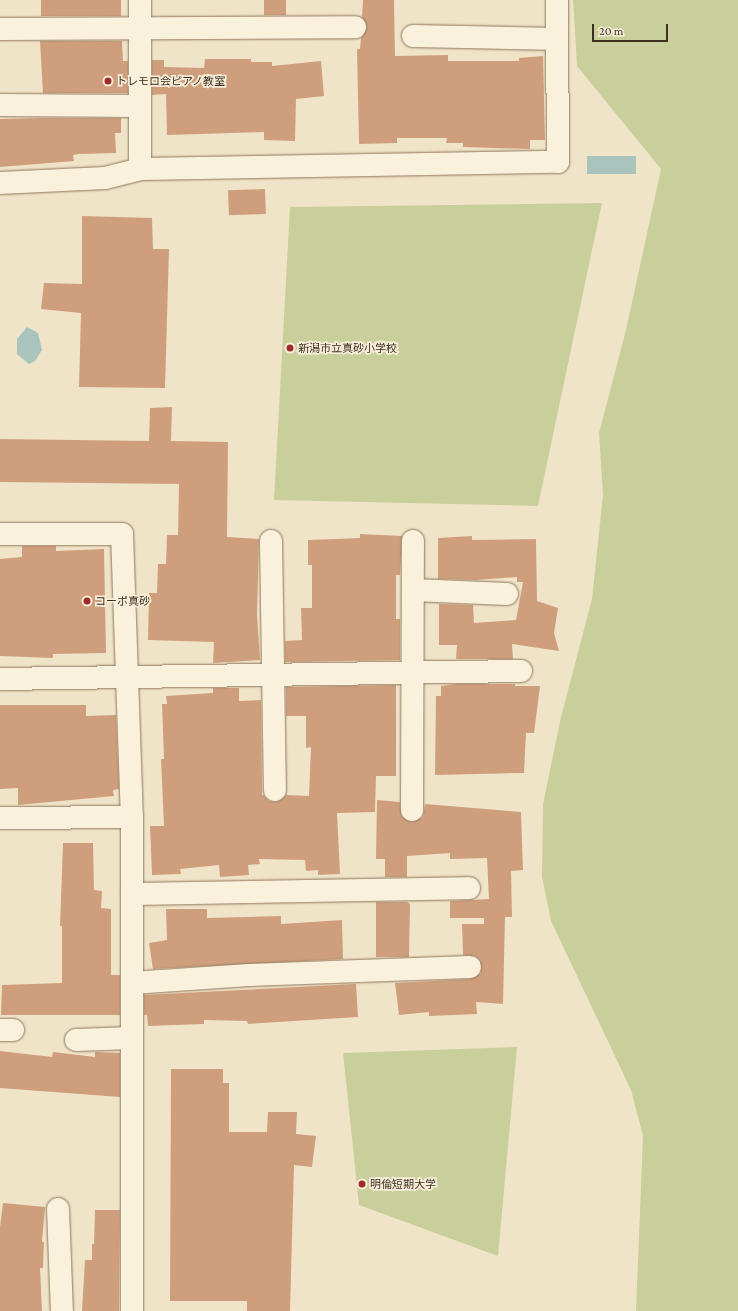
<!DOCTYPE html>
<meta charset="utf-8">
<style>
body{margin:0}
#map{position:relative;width:738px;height:1311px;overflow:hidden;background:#f0e4c8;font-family:"Crimson Pro","Noto Sans JP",serif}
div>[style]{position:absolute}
.green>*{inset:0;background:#c9cf9b}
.water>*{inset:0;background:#a9c4bc;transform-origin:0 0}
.building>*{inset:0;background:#cf9f7d;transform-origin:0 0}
.roads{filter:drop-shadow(0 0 1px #8d765c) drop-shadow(0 0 1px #8d765c)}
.minor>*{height:22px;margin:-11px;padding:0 11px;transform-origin:11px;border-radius:11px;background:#faf1dc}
.dots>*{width:11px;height:11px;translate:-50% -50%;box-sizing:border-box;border:2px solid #f7eed8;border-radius:50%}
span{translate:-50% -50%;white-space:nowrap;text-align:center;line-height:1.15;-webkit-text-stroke:3.5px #f7eed8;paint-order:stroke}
.poi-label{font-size:11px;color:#3d2e20}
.left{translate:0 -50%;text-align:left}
.scale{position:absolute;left:592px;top:24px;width:76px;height:18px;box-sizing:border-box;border:2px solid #3d2e20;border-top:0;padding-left:5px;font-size:12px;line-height:14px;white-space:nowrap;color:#3d2e20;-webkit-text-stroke:3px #f7eed8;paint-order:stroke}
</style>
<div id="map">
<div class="green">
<i style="clip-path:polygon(573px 0,738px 0,738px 1311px,636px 1311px,643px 1136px,631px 1090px,551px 921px,542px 877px,543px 804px,561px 717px,592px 599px,603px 495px,599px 433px,626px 330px,661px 169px,577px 66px)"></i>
<i style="clip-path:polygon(602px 203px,538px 506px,274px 500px,290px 207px)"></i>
<i style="clip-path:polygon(517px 1047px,498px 1256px,359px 1205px,343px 1053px)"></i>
</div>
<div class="water">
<i style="left:587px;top:156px;width:49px;height:18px"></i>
<i style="clip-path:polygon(27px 327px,38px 333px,42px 350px,35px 361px,29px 364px,17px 354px,17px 339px)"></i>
</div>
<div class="building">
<i style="left:41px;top:0;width:80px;height:16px"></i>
<i style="left:264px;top:0;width:22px;height:15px"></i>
<i style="clip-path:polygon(363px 0,394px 0,395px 56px,448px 55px,448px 61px,519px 61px,519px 58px,543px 56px,545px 140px,530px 140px,530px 149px,463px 147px,463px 143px,446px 143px,447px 138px,397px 138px,397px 143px,359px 144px,357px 49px,360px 49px,361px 38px,367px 27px,362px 17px)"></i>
<i style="clip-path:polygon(40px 41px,122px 41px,123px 61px,128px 61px,128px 93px,43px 93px)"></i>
<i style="clip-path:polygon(205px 59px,251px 59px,251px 62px,272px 62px,272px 66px,321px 61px,324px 96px,296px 99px,295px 141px,264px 140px,264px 132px,167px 135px,166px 94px,152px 95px,152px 60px,164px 60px,164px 67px,204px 68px)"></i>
<i style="clip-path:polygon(44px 118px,121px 118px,121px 133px,115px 133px,116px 153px,79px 154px,73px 155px,74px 161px,0 167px,0 119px)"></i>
<i style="left:265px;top:189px;width:25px;height:37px;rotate:88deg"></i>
<i style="clip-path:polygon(82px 216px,152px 218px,153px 249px,169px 249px,165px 388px,79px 387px,81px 313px,41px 309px,44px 283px,82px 284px)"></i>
<i style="clip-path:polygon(172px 407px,171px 441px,228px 442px,227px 537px,259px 539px,257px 614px,260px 660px,213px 663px,214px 642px,148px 640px,149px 593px,157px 593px,158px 564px,166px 564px,167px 535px,178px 535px,179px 484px,0 482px,0 439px,149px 441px,150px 408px)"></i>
<i style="clip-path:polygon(360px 534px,402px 536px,400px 575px,396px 575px,396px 619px,400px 619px,400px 660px,285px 662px,285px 641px,302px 640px,301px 608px,312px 608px,312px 565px,308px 565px,308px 540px,360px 538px)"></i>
<i style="clip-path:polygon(472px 536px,472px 540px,536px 539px,537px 601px,558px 608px,554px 633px,559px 651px,512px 644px,513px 659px,456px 659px,457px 645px,439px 645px,439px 604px,473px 605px,474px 623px,516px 620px,523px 582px,517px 582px,517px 577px,476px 580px,438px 579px,438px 538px)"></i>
<i style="clip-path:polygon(22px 546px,56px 546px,56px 551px,104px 549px,106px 653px,53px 654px,53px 658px,0 656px,0 559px,22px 557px)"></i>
<i style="clip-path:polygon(456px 684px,515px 684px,515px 686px,540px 686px,534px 733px,526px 733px,524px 773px,435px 775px,436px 696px,441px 696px,441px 686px)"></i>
<i style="clip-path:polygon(396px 685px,396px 776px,376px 776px,375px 812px,337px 813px,340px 874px,318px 875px,318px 870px,306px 871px,305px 860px,259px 859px,260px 864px,248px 865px,249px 875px,220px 877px,219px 865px,180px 869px,181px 874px,152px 875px,150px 826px,164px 826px,161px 759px,164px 759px,162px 704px,167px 704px,166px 696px,213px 693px,213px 688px,239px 688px,239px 701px,261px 700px,262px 794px,269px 801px,276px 802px,286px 795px,309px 796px,311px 747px,306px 748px,306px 716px,286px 716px,286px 687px)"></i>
<i style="clip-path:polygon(0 705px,86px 705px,86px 716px,116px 715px,119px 789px,113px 790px,114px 796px,18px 805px,18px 788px,0 789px)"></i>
<i style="clip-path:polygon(377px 800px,400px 802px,401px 816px,412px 822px,423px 817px,425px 804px,521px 812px,523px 870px,511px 871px,512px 917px,505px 917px,503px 1004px,476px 1002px,477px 1014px,429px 1016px,429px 1012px,399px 1015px,395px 983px,470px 979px,481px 973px,480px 960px,475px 956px,463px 955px,462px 924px,484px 924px,484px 918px,450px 918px,450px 901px,489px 899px,487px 858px,450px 859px,450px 853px,407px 856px,407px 877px,385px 877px,385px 859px,376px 859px)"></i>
<i style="clip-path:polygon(63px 843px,93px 843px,94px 890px,102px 891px,101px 908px,111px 909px,111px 975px,120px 975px,120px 1015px,1px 1015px,2px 985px,62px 983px,62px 926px,60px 926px)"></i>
<i style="clip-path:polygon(376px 902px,407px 902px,410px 904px,409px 957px,376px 957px)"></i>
<i style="clip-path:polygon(166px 909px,207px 909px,207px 918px,281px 916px,281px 924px,342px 920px,343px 959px,153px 969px,149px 943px,167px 940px)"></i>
<i style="clip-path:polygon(356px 984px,358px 1017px,248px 1024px,247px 1021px,204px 1020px,204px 1024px,148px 1026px,147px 1015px,144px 1015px,144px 995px)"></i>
<i style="clip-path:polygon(0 1051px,52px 1057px,53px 1052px,95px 1057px,95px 1052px,120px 1053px,120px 1097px,0 1088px)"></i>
<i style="clip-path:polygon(171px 1069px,223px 1069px,223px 1083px,229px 1083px,229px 1132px,267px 1132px,268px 1112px,297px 1112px,296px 1134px,316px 1136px,312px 1167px,294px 1165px,290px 1311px,247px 1311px,247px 1301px,170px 1301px)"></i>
<i style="clip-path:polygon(3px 1203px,45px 1207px,42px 1242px,44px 1242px,43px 1268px,40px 1268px,42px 1311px,0 1311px,0 1227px)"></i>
<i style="clip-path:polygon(95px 1210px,120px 1210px,119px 1311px,82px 1311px,85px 1260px,92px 1260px,92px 1244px,94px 1244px)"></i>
</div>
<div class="roads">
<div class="minor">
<i style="left:140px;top:0;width:169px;rotate:90deg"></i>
<i style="left:0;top:29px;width:355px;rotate:-0.3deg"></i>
<i style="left:413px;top:36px;width:144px;rotate:1.2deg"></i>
<i style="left:0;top:105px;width:140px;rotate:0.4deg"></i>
<i style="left:0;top:183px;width:105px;rotate:-2.7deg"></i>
<i style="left:105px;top:178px;width:36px;rotate:-14deg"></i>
<i style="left:140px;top:169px;width:418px;rotate:-1deg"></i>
<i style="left:558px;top:162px;width:162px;rotate:-90.4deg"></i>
<i style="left:0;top:534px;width:122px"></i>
<i style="left:122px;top:534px;width:283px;rotate:88deg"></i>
<i style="left:132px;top:817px;width:494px;rotate:90deg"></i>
<i style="left:271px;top:541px;width:249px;rotate:89.1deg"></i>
<i style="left:413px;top:590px;width:94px;rotate:2.4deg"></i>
<i style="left:0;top:679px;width:521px;rotate:-0.88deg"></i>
<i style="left:412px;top:810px;width:269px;rotate:-89.8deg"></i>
<i style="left:0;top:818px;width:132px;rotate:-0.4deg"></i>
<i style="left:132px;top:894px;width:337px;rotate:-1deg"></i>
<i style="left:132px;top:983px;width:117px;rotate:-3.9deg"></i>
<i style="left:249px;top:975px;width:221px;rotate:-2.1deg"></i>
<i style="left:0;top:1030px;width:13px"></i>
<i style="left:76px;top:1040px;width:56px;rotate:-2deg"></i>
<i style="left:58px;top:1209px;width:102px;rotate:87.8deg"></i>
</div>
</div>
<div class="dots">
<i style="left:108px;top:81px;background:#9e2a2b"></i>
<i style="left:290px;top:348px;background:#9e2a2b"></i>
<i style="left:87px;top:601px;background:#9e2a2b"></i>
<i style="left:362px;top:1184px;background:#9e2a2b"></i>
</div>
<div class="poi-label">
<span class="left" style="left:116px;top:81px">トレモロ会ピアノ教室</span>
<span class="left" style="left:298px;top:348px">新潟市立真砂小学校</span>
<span class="left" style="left:95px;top:601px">コーポ真砂</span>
<span class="left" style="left:370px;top:1184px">明倫短期大学</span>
</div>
<div class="scale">20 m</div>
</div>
